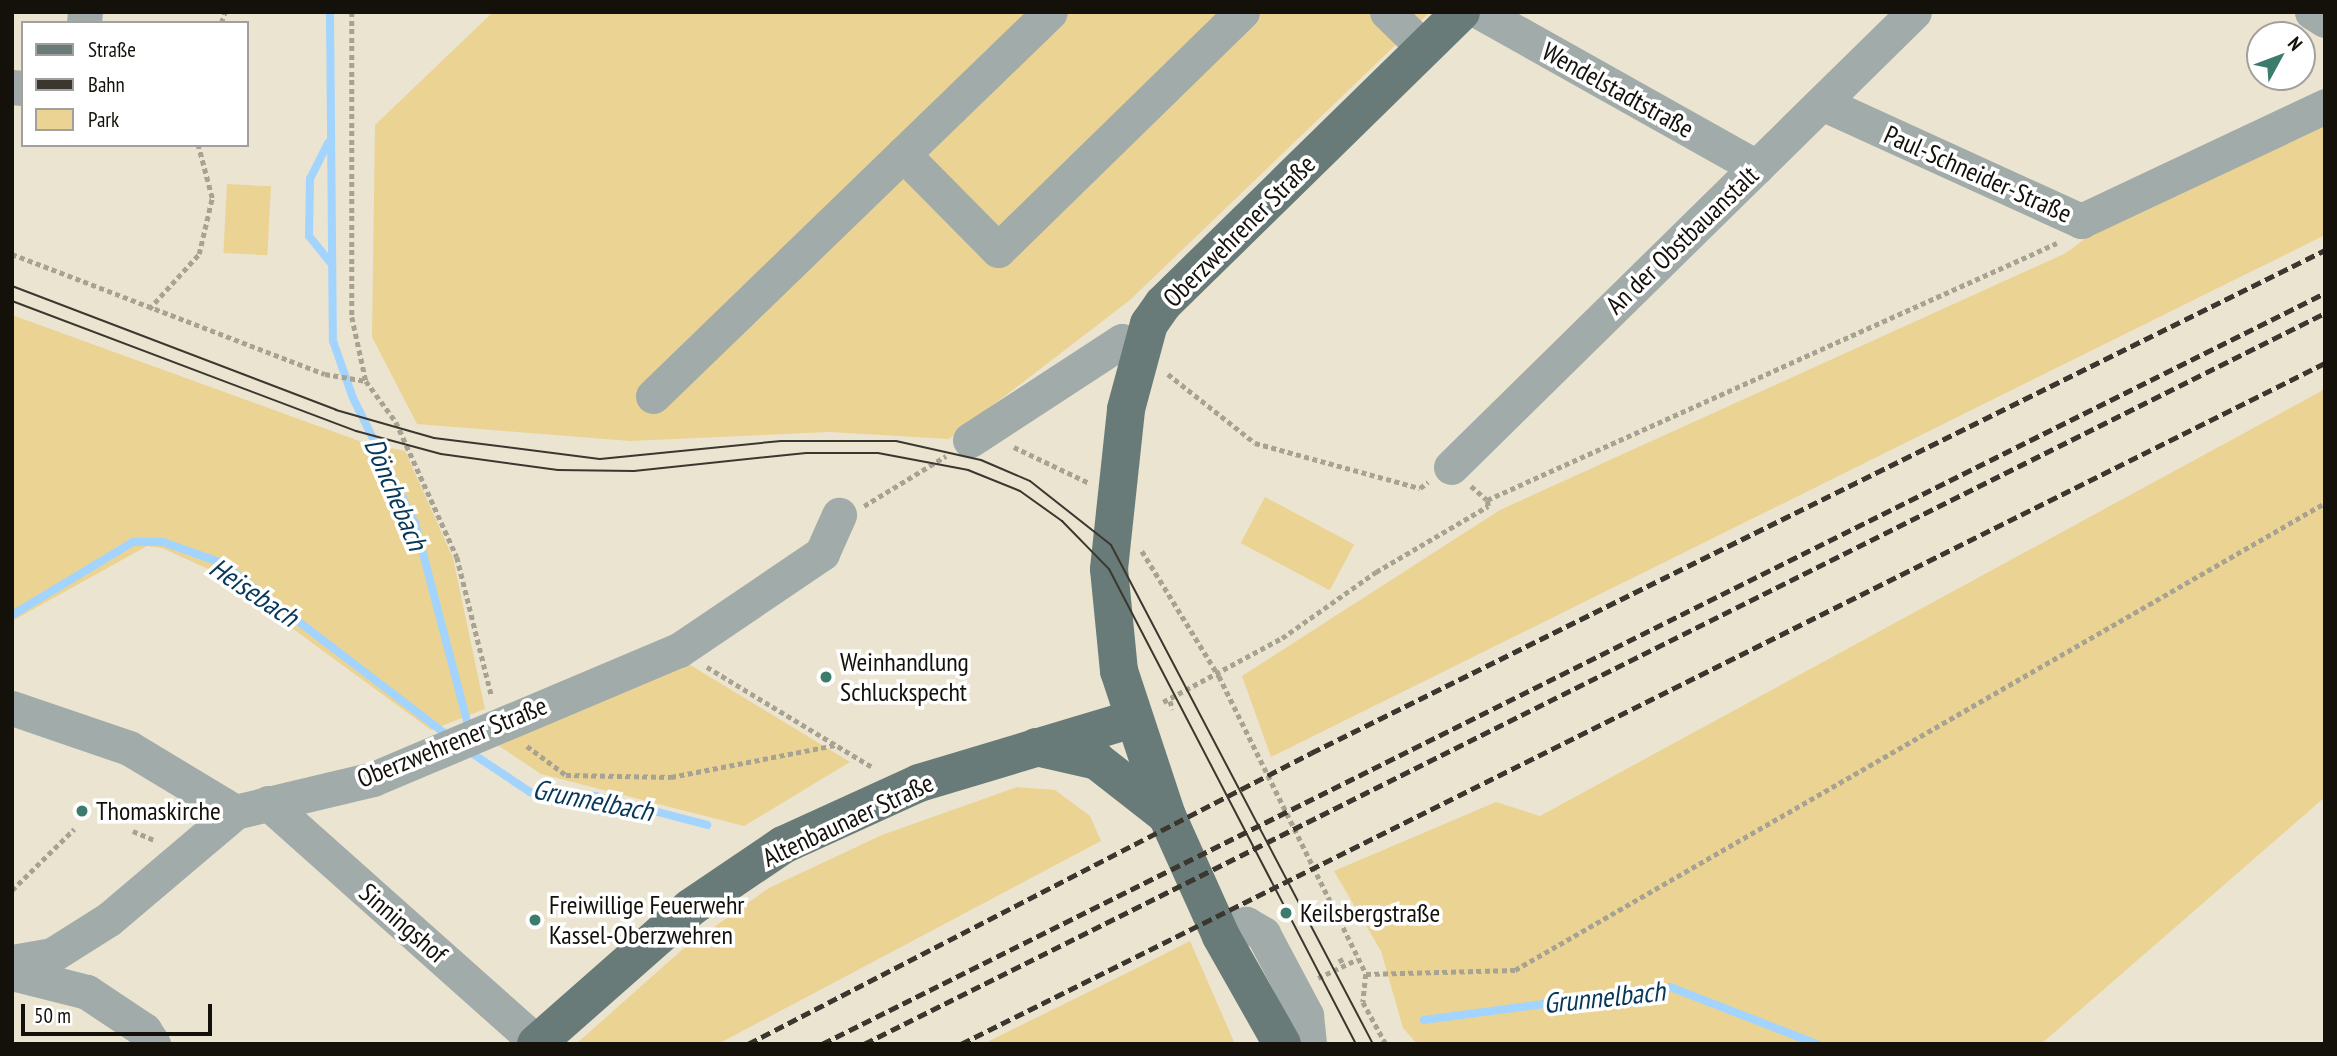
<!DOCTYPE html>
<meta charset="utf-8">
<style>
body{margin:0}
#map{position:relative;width:2337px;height:1056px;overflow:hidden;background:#ebe4d0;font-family:"PT Sans Narrow",sans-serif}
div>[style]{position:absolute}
.green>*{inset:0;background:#ebd394;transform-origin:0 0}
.stream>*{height:8px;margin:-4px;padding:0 4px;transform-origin:4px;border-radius:4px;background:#a2d4fe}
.path>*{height:4.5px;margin-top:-2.25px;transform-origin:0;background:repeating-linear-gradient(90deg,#a7a292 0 5px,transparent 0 8.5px)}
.minor>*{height:35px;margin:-17.5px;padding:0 17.5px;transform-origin:17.5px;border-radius:17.5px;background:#a1aba9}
.major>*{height:38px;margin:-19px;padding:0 19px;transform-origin:19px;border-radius:19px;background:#687b78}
.tram>*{height:2px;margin:-1px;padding:0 1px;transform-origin:1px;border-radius:1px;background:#3b372f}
.rail>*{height:5px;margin-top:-2.5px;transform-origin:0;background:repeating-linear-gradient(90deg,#3b372f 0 10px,transparent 0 15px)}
.dots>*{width:19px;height:19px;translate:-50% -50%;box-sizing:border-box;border:4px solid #fff;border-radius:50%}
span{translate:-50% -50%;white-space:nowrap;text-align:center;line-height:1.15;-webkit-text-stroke:7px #fff;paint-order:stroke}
.street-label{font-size:26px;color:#14110b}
.poi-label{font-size:26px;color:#14110b}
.left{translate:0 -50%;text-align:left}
.water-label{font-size:28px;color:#07385a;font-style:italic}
.frame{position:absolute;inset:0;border:14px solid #14110b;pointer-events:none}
.legend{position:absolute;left:21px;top:21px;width:228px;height:126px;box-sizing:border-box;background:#fff;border:2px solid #a1a09d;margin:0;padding:9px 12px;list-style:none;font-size:21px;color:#14110b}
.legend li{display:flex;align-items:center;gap:14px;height:35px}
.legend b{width:35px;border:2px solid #a1a09d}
.north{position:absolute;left:2246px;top:21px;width:70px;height:70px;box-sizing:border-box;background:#fff;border:2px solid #a1a09d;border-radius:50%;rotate:49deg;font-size:19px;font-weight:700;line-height:28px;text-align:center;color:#14110b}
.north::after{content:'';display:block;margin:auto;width:24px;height:32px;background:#3b7c6c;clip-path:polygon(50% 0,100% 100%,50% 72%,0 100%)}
.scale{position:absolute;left:21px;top:1004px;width:191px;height:32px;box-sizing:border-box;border:4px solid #14110b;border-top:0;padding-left:9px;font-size:21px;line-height:24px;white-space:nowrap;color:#14110b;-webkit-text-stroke:5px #fff;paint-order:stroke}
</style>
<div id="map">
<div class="green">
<i style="clip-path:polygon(493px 12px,1430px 12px,1130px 300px,949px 439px,830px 432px,630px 441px,417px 424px,372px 337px,375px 125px)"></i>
<i style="clip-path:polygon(2325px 120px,2325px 235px,1271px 757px,1242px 676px,1500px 510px,2066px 253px,2125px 209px)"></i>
<i style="left:227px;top:184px;width:44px;height:69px;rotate:3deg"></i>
<i style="clip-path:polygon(12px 315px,362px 442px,405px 451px,453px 558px,485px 709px,431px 730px,217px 573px,162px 548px,147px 546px,12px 621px)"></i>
<i style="clip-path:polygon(2325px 389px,2325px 797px,2041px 1044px,1417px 1044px,1403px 1028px,1381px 951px,1334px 871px,1496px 802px,1540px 816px)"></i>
<i style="left:1265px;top:497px;width:101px;height:52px;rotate:28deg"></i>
<i style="clip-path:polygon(682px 660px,850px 762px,744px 826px,541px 774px,490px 740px)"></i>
<i style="clip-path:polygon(1017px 787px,1055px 790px,1090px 816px,1101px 841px,718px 1044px,576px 1044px,683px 949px,769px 888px,882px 835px)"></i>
<i style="clip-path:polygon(1190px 941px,1235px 1044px,983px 1044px,1133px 970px)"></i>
</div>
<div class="stream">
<i style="left:330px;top:12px;width:329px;rotate:89.5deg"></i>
<i style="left:333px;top:341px;width:60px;rotate:70.7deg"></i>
<i style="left:353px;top:398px;width:140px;rotate:63.6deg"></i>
<i style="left:415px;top:523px;width:213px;rotate:75.3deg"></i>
<i style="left:328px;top:143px;width:40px;rotate:116.6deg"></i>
<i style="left:310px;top:179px;width:57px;rotate:91deg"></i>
<i style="left:309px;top:236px;width:35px;rotate:51deg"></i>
<i style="left:12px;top:615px;width:141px;rotate:-31.1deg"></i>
<i style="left:133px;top:542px;width:30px"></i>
<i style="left:163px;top:542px;width:63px;rotate:19.6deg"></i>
<i style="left:222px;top:563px;width:285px;rotate:37.4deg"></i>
<i style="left:467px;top:750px;width:76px;rotate:33.7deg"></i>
<i style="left:530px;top:792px;width:66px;rotate:3.5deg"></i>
<i style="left:596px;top:796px;width:115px;rotate:14.6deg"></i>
<i style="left:1424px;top:1020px;width:248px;rotate:-7.6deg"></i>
<i style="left:1670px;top:987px;width:158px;rotate:21.2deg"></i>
</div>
<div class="path">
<i style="left:352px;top:12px;width:305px;rotate:90deg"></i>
<i style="left:352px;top:317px;width:66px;rotate:77.7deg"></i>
<i style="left:366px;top:381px;width:51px;rotate:53.8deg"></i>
<i style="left:396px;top:422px;width:148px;rotate:65.7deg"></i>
<i style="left:457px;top:557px;width:144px;rotate:76deg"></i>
<i style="left:221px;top:23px;width:12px;rotate:-70deg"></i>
<i style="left:12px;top:254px;width:335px;rotate:21deg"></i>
<i style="left:325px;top:374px;width:42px;rotate:9.7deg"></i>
<i style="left:149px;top:309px;width:74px;rotate:-47.7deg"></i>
<i style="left:199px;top:254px;width:57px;rotate:-76.9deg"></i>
<i style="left:212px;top:198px;width:55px;rotate:-104.8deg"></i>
<i style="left:1168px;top:374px;width:111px;rotate:38.4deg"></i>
<i style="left:1255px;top:443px;width:171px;rotate:15.3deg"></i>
<i style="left:1420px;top:488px;width:10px;rotate:-37deg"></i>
<i style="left:1014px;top:447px;width:83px;rotate:25.6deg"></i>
<i style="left:1471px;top:486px;width:21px;rotate:41deg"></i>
<i style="left:864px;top:506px;width:96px;rotate:-31.4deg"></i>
<i style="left:1142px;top:551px;width:147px;rotate:58.4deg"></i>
<i style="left:1219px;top:676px;width:332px;rotate:63.7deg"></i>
<i style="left:1366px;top:974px;width:28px;rotate:96deg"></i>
<i style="left:1363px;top:1002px;width:48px;rotate:61.3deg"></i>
<i style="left:707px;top:667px;width:195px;rotate:31.2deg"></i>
<i style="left:1170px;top:701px;width:9px;rotate:69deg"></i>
<i style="left:1163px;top:702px;width:135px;rotate:-28.3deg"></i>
<i style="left:1282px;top:638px;width:115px;rotate:-35.1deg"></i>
<i style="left:1376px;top:572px;width:130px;rotate:-30.5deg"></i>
<i style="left:1488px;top:506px;width:6px;rotate:-99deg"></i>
<i style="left:1487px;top:500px;width:625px;rotate:-24.27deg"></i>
<i style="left:527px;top:746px;width:49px;rotate:36.6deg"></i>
<i style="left:566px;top:775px;width:105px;rotate:1.1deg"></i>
<i style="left:671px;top:777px;width:167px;rotate:-11deg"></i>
<i style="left:133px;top:831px;width:25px;rotate:23deg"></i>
<i style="left:12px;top:890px;width:87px;rotate:-44.5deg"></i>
<i style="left:1340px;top:958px;width:9px;rotate:63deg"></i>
<i style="left:1366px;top:974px;width:149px;rotate:-1.5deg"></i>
<i style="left:1515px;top:970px;width:935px;rotate:-29.97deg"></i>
<i style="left:1318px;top:978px;width:44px;rotate:-25.4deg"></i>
</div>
<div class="minor">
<i style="left:1387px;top:12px;width:52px;rotate:44.2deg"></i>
<i style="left:1480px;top:12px;width:317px;rotate:29.3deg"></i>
<i style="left:2312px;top:12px;width:15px;rotate:32deg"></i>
<i style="left:84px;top:23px;width:11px;rotate:-85deg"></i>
<i style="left:12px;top:87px;width:11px;rotate:5deg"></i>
<i style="left:1822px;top:103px;width:285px;rotate:24.5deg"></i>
<i style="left:2081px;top:221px;width:270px;rotate:-25.2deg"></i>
<i style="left:903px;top:154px;width:135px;rotate:45.3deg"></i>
<i style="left:998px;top:250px;width:341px;rotate:-44.3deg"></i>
<i style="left:653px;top:396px;width:552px;rotate:-44.05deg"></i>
<i style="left:970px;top:440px;width:181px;rotate:-33.1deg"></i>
<i style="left:1122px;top:341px;width:22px;rotate:24deg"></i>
<i style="left:1451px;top:467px;width:649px;rotate:-44.5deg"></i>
<i style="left:12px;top:708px;width:124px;rotate:18.9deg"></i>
<i style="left:129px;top:748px;width:124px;rotate:31.1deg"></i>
<i style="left:268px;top:803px;width:361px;rotate:41.7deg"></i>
<i style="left:1221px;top:936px;width:28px;rotate:-26deg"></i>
<i style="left:1246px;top:924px;width:20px;rotate:30deg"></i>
<i style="left:1263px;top:934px;width:92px;rotate:62deg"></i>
<i style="left:1306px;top:1015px;width:29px;rotate:84deg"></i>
<i style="left:12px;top:962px;width:41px;rotate:-9.9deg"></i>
<i style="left:52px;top:955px;width:67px;rotate:-32.3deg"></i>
<i style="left:109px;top:919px;width:165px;rotate:-40.3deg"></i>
<i style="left:235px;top:812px;width:142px;rotate:-13.4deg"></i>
<i style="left:373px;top:779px;width:332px;rotate:-22.9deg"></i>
<i style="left:679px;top:650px;width:173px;rotate:-34.1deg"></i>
<i style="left:822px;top:553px;width:42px;rotate:-65.9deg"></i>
<i style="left:12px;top:973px;width:77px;rotate:14.2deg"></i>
<i style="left:87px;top:992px;width:69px;rotate:33.7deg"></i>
<i style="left:144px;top:1030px;width:17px;rotate:57deg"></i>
</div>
<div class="major">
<i style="left:1036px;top:747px;width:63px;rotate:12.9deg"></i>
<i style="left:1097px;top:761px;width:88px;rotate:38deg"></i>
<i style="left:536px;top:1044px;width:205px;rotate:-41.4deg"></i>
<i style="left:690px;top:908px;width:112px;rotate:-34.1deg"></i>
<i style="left:783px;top:845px;width:149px;rotate:-24.5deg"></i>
<i style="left:919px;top:783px;width:222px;rotate:-16.7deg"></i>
<i style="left:1282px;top:1044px;width:124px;rotate:-119.5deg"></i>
<i style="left:1221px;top:936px;width:132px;rotate:-114.2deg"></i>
<i style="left:1167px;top:816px;width:153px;rotate:-108.3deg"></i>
<i style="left:1119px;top:671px;width:102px;rotate:-95.6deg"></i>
<i style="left:1109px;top:569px;width:161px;rotate:-83.9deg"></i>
<i style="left:1126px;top:409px;width:88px;rotate:-74.9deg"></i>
<i style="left:1149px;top:324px;width:24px;rotate:-55deg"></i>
<i style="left:1163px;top:304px;width:417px;rotate:-44.4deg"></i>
</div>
<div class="tram">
<i style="left:12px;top:286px;width:347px;rotate:20.9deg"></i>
<i style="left:336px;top:410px;width:102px;rotate:15.9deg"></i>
<i style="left:434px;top:438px;width:167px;rotate:7.2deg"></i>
<i style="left:600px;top:459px;width:182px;rotate:-5.7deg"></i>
<i style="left:781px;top:441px;width:115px"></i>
<i style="left:896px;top:441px;width:87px;rotate:12.6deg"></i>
<i style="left:981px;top:460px;width:53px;rotate:23.2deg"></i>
<i style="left:1030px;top:481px;width:103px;rotate:38.3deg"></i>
<i style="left:1111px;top:545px;width:564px;rotate:62.3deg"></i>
<i style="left:12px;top:301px;width:368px;rotate:20.7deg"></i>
<i style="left:356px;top:431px;width:88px;rotate:15.1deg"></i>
<i style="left:441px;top:454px;width:118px;rotate:7.8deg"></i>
<i style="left:558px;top:470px;width:76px;rotate:0.8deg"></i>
<i style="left:634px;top:471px;width:173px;rotate:-6deg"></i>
<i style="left:806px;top:453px;width:72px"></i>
<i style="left:878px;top:453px;width:92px;rotate:10.7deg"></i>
<i style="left:968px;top:470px;width:56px;rotate:22deg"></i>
<i style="left:1020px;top:491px;width:52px;rotate:35.5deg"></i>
<i style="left:1062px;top:521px;width:67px;rotate:45.6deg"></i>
<i style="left:1109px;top:569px;width:535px;rotate:62.53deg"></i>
</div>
<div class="rail">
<i style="left:748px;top:1044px;width:634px;rotate:-27.33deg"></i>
<i style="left:1311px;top:753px;width:1132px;rotate:-26.38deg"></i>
<i style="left:822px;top:1044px;width:1680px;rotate:-26.55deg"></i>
<i style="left:864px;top:1044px;width:1634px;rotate:-26.58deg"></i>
<i style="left:961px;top:1044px;width:1525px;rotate:-26.53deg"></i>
</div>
<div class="dots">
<i style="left:826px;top:677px;background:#3b7c6c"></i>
<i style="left:82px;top:811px;background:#3b7c6c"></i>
<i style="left:1286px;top:913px;background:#3b7c6c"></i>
<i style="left:535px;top:920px;background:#3b7c6c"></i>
</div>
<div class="street-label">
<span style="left:1618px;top:90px;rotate:29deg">Wendelstadtstraße</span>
<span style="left:1978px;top:174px;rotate:24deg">Paul-Schneider-Straße</span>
<span style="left:1239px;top:231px;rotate:-45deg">Oberzwehrener Straße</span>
<span style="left:1682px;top:240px;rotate:-44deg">An der Obstbauanstalt</span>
<span style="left:452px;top:742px;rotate:-22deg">Oberzwehrener Straße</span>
<span style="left:848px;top:820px;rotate:-25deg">Altenbaunaer Straße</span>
<span style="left:403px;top:923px;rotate:41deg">Sinningshof</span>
</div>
<div class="poi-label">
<span class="left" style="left:840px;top:677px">Weinhandlung<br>Schluckspecht</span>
<span class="left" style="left:96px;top:811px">Thomaskirche</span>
<span class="left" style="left:549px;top:920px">Freiwillige Feuerwehr<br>Kassel-Oberzwehren</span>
<span class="left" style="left:1300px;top:913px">Keilsbergstraße</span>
</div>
<div class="water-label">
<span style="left:396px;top:494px;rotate:67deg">Dönchebach</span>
<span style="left:254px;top:592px;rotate:34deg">Heisebach</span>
<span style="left:593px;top:800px;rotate:11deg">Grunnelbach</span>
<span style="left:1604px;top:997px;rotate:-6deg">Grunnelbach</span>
</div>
<div class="frame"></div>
<ul class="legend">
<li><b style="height:9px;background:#687b78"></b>Straße</li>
<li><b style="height:9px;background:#3b372f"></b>Bahn</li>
<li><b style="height:19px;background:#ebd394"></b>Park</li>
</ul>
<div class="north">N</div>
<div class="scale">50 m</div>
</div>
